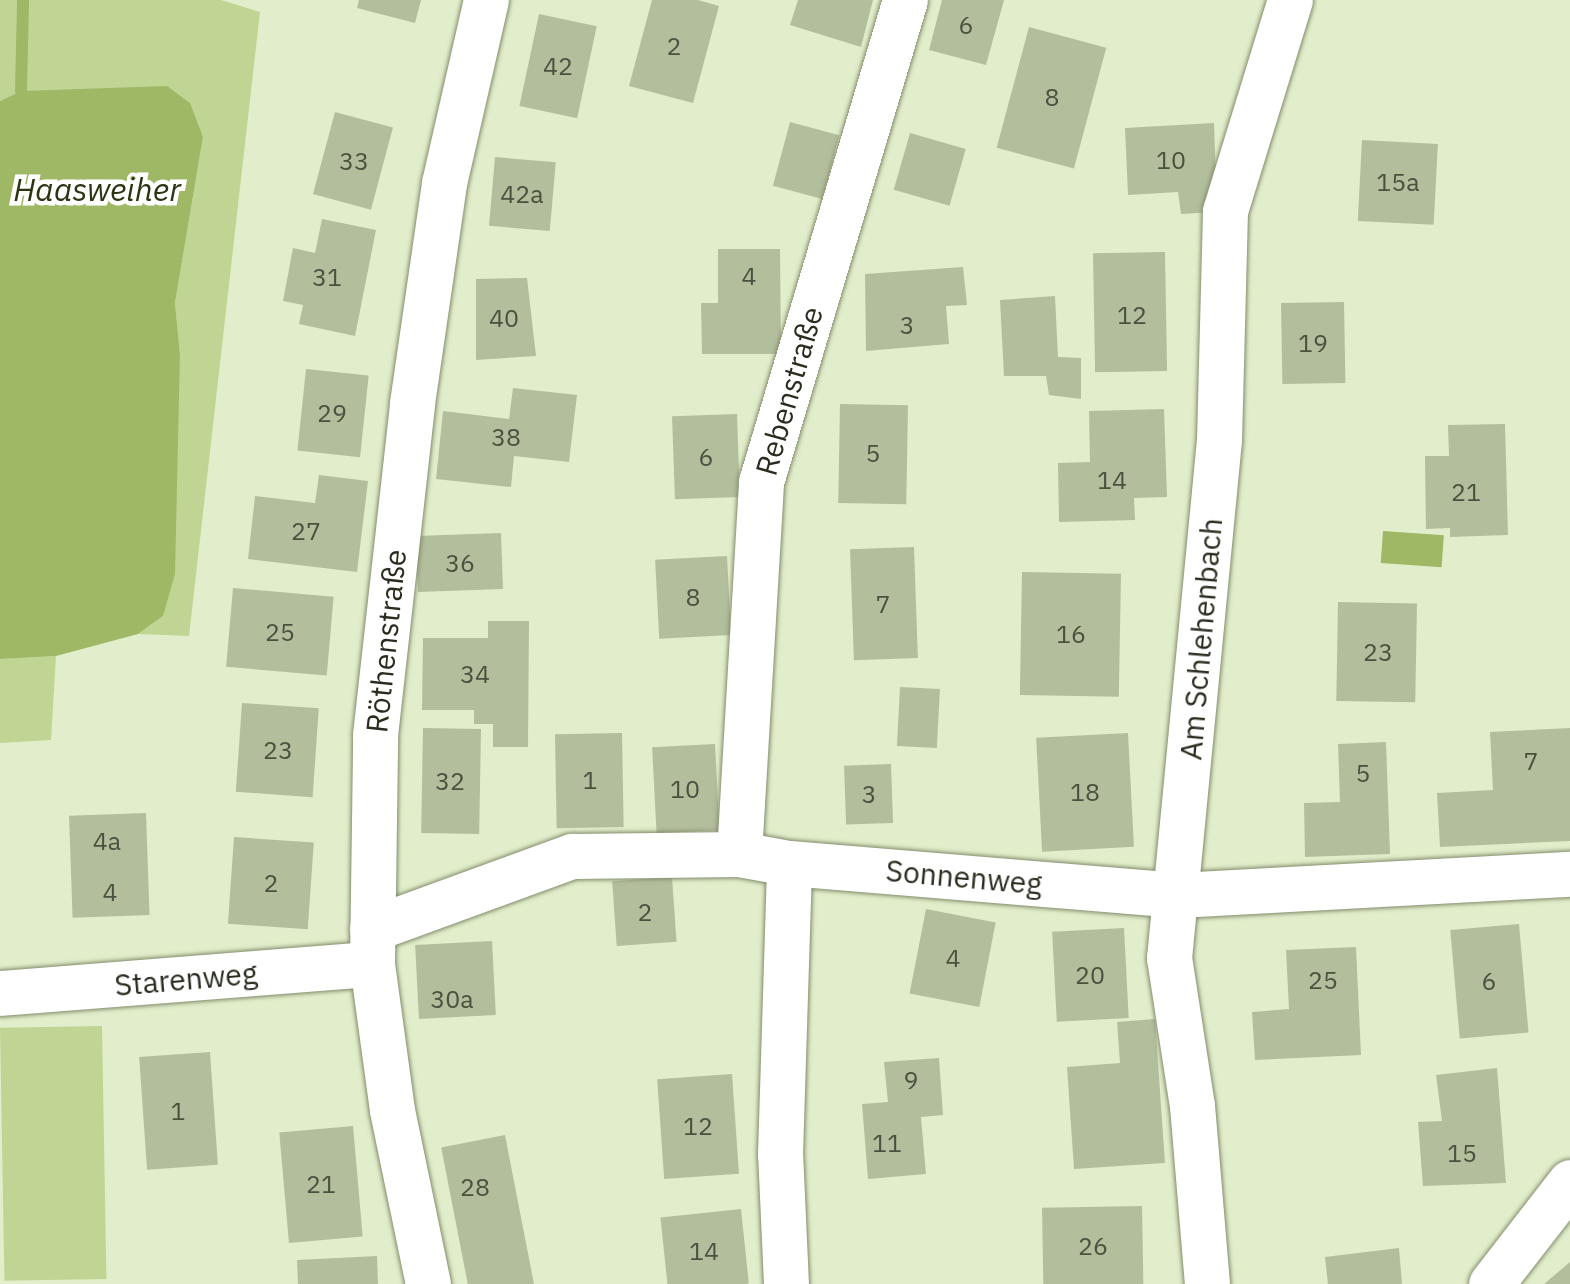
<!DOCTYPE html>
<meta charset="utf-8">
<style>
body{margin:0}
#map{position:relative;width:1570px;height:1284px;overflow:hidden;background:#e2eecb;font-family:"IBM Plex Sans",sans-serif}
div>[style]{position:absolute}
.green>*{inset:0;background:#c0d594;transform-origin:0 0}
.water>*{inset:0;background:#9fb866;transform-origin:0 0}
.stream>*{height:12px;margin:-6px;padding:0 6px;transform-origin:6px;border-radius:6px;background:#9fb866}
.building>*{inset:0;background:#b3be9d;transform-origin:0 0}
.roads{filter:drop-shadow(0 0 2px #828d6d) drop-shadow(0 0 2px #828d6d)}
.minor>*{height:45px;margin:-22.5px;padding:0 22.5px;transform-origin:22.5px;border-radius:22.5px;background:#fff}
span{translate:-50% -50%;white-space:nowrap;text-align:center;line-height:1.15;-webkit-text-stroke:9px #fff;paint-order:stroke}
.number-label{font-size:25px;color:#4b513e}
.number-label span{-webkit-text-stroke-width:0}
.street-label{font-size:30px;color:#282d1f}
.water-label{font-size:32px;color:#2b3512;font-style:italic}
</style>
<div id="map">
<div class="green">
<i style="clip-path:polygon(0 0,221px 0,260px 12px,189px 636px,138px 634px,163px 616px,180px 354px,175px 303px,203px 137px,21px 91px,0 101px)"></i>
<i style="clip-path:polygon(56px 656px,51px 740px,0 743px,0 659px)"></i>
<i style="left:102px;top:1026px;width:253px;height:102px;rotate:89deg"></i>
</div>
<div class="water">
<i style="clip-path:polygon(167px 86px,190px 103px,203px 137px,175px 303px,180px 354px,175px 574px,163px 616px,138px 634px,56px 656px,0 659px,0 101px,21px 91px)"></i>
<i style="left:1383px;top:531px;width:61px;height:32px;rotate:4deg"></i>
</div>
<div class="stream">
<i style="left:21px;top:91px;width:91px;rotate:-88.7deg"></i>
</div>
<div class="building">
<i style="clip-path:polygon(359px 0,421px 0,415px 23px,357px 8px)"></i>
<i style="clip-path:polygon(652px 0,698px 0,719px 6px,693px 103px,629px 86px)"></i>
<i style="clip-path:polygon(798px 0,873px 0,861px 47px,790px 25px)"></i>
<i style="clip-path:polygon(942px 0,1004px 0,986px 65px,929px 50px)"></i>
<i style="left:539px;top:14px;width:59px;height:94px;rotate:12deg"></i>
<i style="left:1029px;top:27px;width:80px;height:125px;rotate:15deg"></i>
<i style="left:335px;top:112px;width:60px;height:85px;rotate:15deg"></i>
<i style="left:790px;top:122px;width:51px;height:66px;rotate:15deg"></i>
<i style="clip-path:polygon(1214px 123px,1217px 212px,1181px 214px,1178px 192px,1128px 195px,1125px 128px)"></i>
<i style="left:910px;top:133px;width:58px;height:59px;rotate:16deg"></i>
<i style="left:1362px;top:140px;width:76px;height:81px;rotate:3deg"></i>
<i style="left:495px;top:157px;width:61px;height:69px;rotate:5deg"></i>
<i style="clip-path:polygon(322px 219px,376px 230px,355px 336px,299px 324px,303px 305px,283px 301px,293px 248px,315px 253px)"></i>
<i style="clip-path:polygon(718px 249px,780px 249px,781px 354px,702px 354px,701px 303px,718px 303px)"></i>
<i style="left:1165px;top:252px;width:119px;height:72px;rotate:89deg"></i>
<i style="clip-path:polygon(963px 267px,967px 305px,946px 306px,949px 344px,866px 351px,865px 274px)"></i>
<i style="clip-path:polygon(527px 278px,536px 356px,476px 360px,476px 279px)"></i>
<i style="clip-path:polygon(1055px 296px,1058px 357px,1081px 358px,1081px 399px,1049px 395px,1046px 376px,1004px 376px,1000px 300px)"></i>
<i style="left:1344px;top:302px;width:81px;height:63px;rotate:89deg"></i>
<i style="left:306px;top:369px;width:63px;height:82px;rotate:6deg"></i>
<i style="clip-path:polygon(513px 388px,577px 395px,569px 462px,514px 456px,511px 487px,436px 479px,443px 411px,509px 419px)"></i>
<i style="left:840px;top:404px;width:68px;height:99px;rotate:1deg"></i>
<i style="clip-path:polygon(1164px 409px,1167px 497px,1134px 498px,1135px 520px,1059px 522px,1058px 463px,1090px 462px,1089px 411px)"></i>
<i style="left:737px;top:414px;width:83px;height:65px;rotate:88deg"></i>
<i style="clip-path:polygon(1505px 424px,1508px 535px,1450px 537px,1450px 528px,1426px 529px,1425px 456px,1449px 456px,1448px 425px)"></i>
<i style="clip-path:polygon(319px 475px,368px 481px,357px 572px,248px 559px,255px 496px,315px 503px)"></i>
<i style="left:501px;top:533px;width:56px;height:85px;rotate:88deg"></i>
<i style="left:914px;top:547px;width:111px;height:64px;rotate:88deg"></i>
<i style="left:727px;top:556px;width:79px;height:72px;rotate:87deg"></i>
<i style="left:1022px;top:572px;width:99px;height:123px;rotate:1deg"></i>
<i style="left:233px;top:588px;width:101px;height:79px;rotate:5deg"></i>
<i style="left:1338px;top:602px;width:79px;height:99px;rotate:1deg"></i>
<i style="clip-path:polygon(488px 621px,529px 621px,528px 747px,493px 747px,493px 724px,474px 724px,474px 710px,422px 710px,423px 638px,488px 638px)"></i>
<i style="left:900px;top:687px;width:40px;height:59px;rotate:3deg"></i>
<i style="left:242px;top:703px;width:77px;height:89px;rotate:4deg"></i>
<i style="left:423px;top:728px;width:58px;height:105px;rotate:1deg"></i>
<i style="clip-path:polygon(1570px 728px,1570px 841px,1440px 847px,1437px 793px,1493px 790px,1490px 732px)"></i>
<i style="left:622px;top:733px;width:94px;height:67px;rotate:89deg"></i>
<i style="left:1128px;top:733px;width:114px;height:92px;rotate:87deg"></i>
<i style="clip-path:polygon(1386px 742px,1390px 854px,1305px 857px,1304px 803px,1340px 802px,1338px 744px)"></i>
<i style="left:715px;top:744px;width:86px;height:63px;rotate:87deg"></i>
<i style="left:891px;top:764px;width:59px;height:47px;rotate:88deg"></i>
<i style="left:146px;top:813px;width:102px;height:77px;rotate:88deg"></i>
<i style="left:234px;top:837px;width:80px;height:87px;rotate:4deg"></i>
<i style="left:672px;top:877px;width:65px;height:60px;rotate:86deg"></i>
<i style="left:926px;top:909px;width:71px;height:86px;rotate:11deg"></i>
<i style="left:1519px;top:924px;width:109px;height:69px;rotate:85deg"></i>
<i style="left:1124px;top:928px;width:90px;height:72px;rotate:87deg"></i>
<i style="left:492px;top:941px;width:74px;height:77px;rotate:87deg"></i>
<i style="clip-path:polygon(1356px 947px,1361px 1055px,1255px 1060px,1252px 1012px,1289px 1009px,1286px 950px)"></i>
<i style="clip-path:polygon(1155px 1019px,1165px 1163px,1074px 1169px,1067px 1067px,1120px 1063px,1117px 1022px)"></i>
<i style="left:210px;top:1052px;width:113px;height:71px;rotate:86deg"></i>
<i style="clip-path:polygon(939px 1058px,943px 1115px,921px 1117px,926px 1174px,868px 1179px,862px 1104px,888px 1102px,884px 1062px)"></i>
<i style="clip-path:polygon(1497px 1068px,1506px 1183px,1423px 1186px,1418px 1122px,1442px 1121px,1436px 1075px)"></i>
<i style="left:732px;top:1074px;width:100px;height:75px;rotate:86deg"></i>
<i style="left:353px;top:1126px;width:111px;height:74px;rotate:85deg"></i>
<i style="left:505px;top:1135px;width:152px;height:65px;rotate:79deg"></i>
<i style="left:1142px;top:1206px;width:78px;height:100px;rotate:89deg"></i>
<i style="left:741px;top:1209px;width:75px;height:81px;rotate:84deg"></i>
<i style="clip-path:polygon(1399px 1248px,1402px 1284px,1328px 1284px,1325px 1257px)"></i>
<i style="clip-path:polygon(377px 1256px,378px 1284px,298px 1284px,297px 1260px)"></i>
<i style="clip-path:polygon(1570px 1262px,1570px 1284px,1544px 1284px)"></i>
</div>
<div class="roads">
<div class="minor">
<i style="left:739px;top:854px;width:373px;rotate:-86.6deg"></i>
<i style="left:761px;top:482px;width:503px;rotate:-73.37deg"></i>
<i style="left:372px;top:929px;width:213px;rotate:-20.1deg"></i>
<i style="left:572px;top:856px;width:167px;rotate:-0.7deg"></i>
<i style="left:739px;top:854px;width:51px;rotate:10.2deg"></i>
<i style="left:789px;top:863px;width:390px;rotate:4.7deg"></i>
<i style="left:1178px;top:895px;width:393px;rotate:-3.1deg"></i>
<i style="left:0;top:993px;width:373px;rotate:-4.5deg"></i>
<i style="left:428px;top:1284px;width:178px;rotate:-101.7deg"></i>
<i style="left:392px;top:1110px;width:147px;rotate:-97.8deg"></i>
<i style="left:372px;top:964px;width:229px;rotate:-89.2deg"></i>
<i style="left:375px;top:735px;width:334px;rotate:-83.6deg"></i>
<i style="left:412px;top:403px;width:222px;rotate:-81.7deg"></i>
<i style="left:444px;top:183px;width:188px;rotate:-77.1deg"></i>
<i style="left:786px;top:1284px;width:130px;rotate:-92.6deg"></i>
<i style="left:780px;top:1154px;width:291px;rotate:-88.2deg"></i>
<i style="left:1207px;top:1284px;width:179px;rotate:-94.8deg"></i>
<i style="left:1192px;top:1106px;width:150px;rotate:-98.8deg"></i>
<i style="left:1169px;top:958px;width:520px;rotate:-84.49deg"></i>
<i style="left:1219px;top:440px;width:229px;rotate:-88.5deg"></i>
<i style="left:1225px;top:211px;width:221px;rotate:-72.9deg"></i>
<i style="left:1491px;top:1284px;width:129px;rotate:-52.2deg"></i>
</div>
</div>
<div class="number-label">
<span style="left:966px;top:25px">6</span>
<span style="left:674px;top:46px">2</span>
<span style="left:558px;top:66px">42</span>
<span style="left:1052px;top:97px">8</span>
<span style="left:1171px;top:160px">10</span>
<span style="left:354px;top:161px">33</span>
<span style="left:1398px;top:182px">15a</span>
<span style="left:522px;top:194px">42a</span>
<span style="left:749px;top:276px">4</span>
<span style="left:327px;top:277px">31</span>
<span style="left:1132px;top:315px">12</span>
<span style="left:504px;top:318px">40</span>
<span style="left:907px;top:325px">3</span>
<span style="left:1313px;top:343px">19</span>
<span style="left:332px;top:413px">29</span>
<span style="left:506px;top:437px">38</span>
<span style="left:873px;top:453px">5</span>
<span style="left:706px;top:457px">6</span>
<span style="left:1112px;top:480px">14</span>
<span style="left:1466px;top:492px">21</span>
<span style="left:306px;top:531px">27</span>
<span style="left:460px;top:563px">36</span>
<span style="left:693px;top:597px">8</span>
<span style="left:883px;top:604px">7</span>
<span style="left:280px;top:632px">25</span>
<span style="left:1071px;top:634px">16</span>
<span style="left:1378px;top:652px">23</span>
<span style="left:475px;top:674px">34</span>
<span style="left:278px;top:750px">23</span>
<span style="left:1531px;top:761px">7</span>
<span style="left:1363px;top:773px">5</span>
<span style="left:590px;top:780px">1</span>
<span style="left:450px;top:781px">32</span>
<span style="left:685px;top:789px">10</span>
<span style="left:1085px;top:792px">18</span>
<span style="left:869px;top:794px">3</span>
<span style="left:107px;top:841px">4a</span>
<span style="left:271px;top:883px">2</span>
<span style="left:110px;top:892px">4</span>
<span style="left:645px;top:912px">2</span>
<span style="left:953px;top:958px">4</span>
<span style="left:1090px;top:975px">20</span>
<span style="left:1323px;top:980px">25</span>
<span style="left:1489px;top:981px">6</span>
<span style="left:452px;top:999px">30a</span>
<span style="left:911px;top:1080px">9</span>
<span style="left:178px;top:1111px">1</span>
<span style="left:698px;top:1126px">12</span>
<span style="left:887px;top:1143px">11</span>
<span style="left:1462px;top:1153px">15</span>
<span style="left:321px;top:1184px">21</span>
<span style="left:475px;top:1187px">28</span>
<span style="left:1093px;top:1246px">26</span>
<span style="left:704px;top:1251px">14</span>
</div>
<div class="street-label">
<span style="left:789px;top:391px;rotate:-74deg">Rebenstraße</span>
<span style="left:1201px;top:639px;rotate:-85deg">Am Schlehenbach</span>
<span style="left:386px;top:641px;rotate:-84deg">Röthenstraße</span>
<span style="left:964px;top:877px;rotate:5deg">Sonnenweg</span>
<span style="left:186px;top:979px;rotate:-5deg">Starenweg</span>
</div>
<div class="water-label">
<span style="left:97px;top:189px">Haasweiher</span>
</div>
</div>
